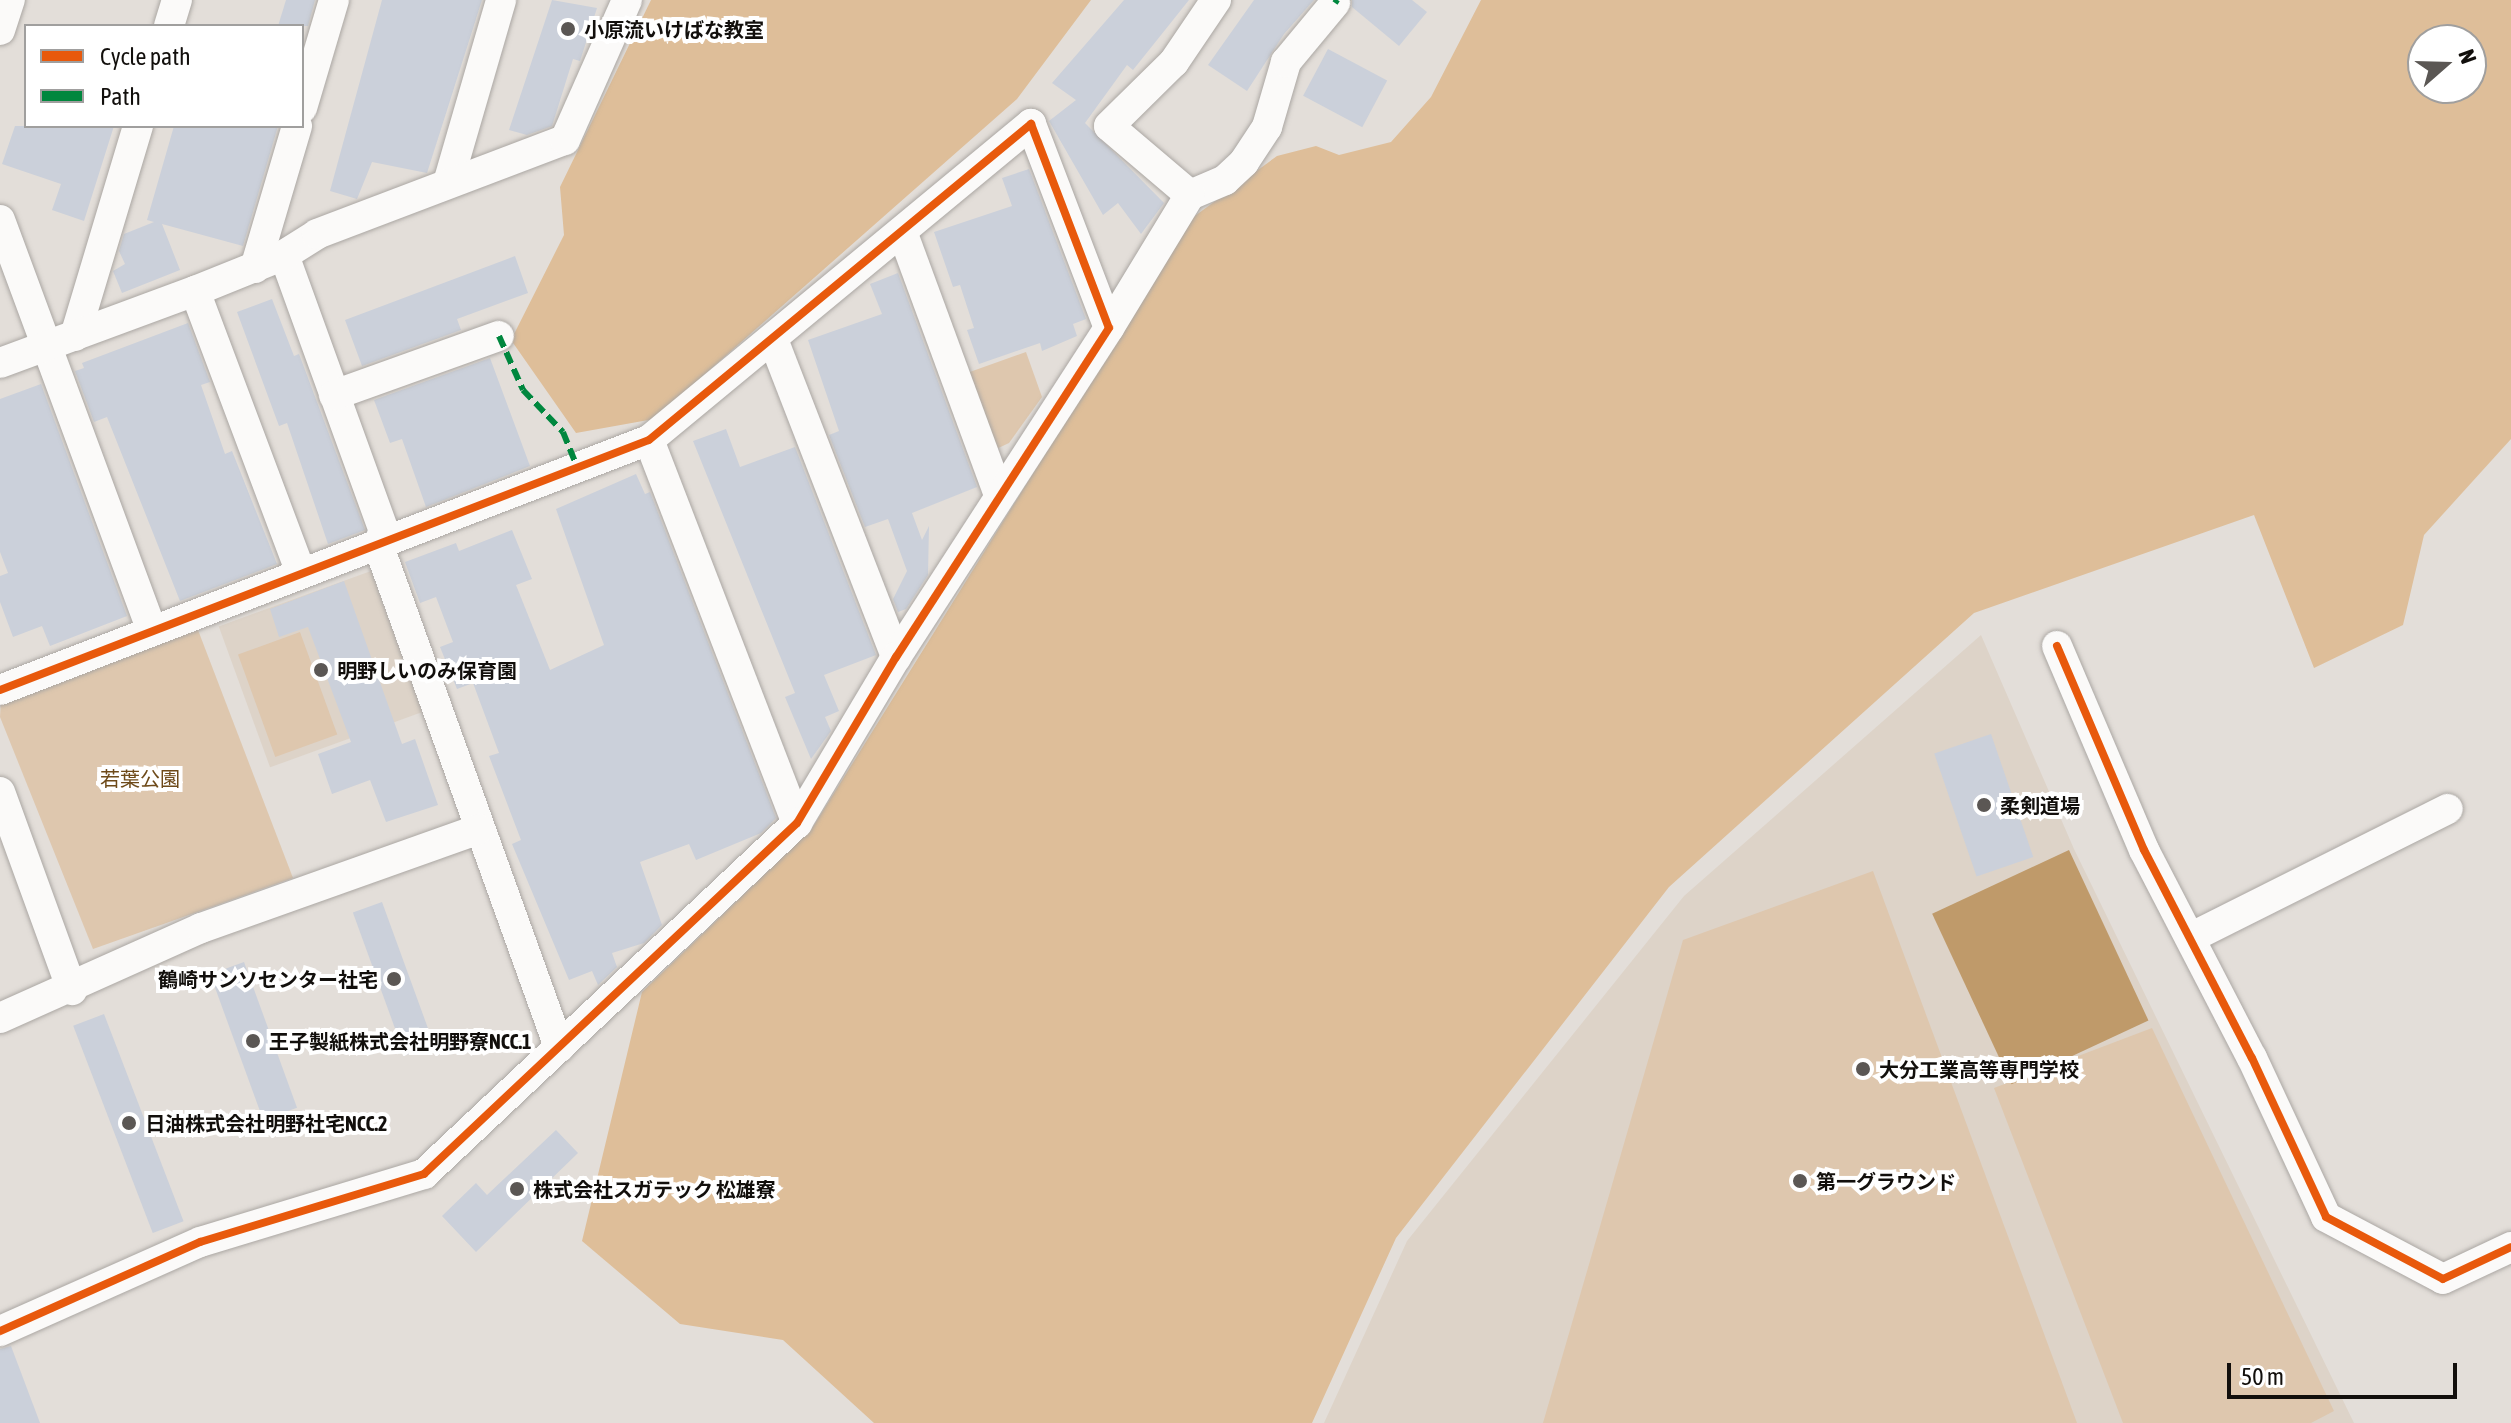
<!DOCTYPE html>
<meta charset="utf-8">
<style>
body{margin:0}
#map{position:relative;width:2511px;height:1423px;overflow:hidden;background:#e3ded9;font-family:"Asap Condensed","Noto Sans JP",sans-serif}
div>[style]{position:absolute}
.built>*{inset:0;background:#ddd3c8;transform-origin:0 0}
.green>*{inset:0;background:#dec7ae;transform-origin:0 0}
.forest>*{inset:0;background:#debe99}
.water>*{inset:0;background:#bf9a6a;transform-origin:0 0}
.building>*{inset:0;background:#cbd0da;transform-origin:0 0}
.roads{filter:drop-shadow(0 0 2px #aba7a3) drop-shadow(0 0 2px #aba7a3)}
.minor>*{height:30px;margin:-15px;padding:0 15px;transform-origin:15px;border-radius:15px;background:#fbfaf9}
.quiet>*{height:6px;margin-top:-3px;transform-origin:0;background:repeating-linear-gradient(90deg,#00873e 0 12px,transparent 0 18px)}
.cycleway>*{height:8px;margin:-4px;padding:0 4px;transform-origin:4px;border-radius:4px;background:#e8590c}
.dots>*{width:22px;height:22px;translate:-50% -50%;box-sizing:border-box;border:4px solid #fff;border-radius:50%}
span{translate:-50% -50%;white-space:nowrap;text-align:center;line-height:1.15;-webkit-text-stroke:8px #fff;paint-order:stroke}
.poi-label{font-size:20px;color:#120f0c;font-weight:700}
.left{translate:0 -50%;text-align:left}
.right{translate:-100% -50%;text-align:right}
.park-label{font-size:20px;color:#6e4a19}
.legend{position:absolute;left:24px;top:24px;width:280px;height:104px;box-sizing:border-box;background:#fff;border:2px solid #a09f9e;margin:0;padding:10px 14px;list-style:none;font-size:24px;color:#120f0c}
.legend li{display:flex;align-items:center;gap:16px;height:40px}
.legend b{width:40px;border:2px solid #a09f9e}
.north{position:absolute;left:2407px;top:24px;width:80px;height:80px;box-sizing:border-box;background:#fff;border:2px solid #a09f9e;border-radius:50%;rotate:70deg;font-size:22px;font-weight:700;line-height:32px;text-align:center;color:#120f0c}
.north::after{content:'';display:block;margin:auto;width:28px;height:36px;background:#5b5754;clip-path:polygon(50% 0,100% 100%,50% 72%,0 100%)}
.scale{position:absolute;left:2227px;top:1363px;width:230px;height:36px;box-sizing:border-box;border:4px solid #120f0c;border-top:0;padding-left:10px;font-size:24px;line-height:28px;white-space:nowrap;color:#120f0c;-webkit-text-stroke:6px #fff;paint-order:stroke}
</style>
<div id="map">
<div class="built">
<i style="left:371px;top:571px;width:150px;height:162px;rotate:70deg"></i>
<i style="clip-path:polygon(1981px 635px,2074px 849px,2354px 1423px,1324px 1423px,1407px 1241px,1684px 896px)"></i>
</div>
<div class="green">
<i style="clip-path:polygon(1026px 352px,1042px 397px,1009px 443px,992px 451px,967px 373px)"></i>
<i style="clip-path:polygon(198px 630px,293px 878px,93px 949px,0 717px,1px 700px)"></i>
<i style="left:300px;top:632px;width:109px;height:66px;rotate:70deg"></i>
<i style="clip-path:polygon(1873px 871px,2077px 1423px,1543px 1423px,1683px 940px)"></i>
<i style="clip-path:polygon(2152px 1028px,2334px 1411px,2311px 1423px,2123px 1423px,1994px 1088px)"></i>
</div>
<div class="forest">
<i style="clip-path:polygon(651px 0,1091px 0,1017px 99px,654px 419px,576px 433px,511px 340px,564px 235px,560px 187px)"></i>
<i style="clip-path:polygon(evenodd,1481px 0,2511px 0,2511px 439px,2424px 535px,2403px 625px,2314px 668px,2254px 515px,1974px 613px,1669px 887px,1396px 1238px,1312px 1423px,874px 1423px,783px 1340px,680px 1324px,582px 1241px,642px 992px,811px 830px,1192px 218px,1277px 156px,1316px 146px,1339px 155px,1391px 142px,1431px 97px,1481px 0,2423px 40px,2471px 40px,2471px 88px,2423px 88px,2423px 40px)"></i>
</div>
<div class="water">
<i style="left:2069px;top:850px;width:188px;height:151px;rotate:65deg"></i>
</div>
<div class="building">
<i style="clip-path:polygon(286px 0,315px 0,308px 26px,278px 26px)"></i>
<i style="clip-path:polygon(382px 0,482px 0,427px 173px,372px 162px,357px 199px,330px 191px)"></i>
<i style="clip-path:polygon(552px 0,597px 8px,580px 61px,573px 59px,552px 126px,527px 135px,509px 130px)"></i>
<i style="clip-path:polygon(1124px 0,1189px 0,1133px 70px,1127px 65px,1085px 123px,1164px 203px,1141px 234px,1118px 203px,1103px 215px,1049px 121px,1076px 100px,1052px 83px)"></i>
<i style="clip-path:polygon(1254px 0,1314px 0,1284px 34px,1247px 91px,1208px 65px)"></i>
<i style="clip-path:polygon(1352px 0,1412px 0,1427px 12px,1399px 46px,1352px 7px)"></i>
<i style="left:1328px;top:49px;width:67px;height:53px;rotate:28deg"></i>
<i style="clip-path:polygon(15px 126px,114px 126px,84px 221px,52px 210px,61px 184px,2px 164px)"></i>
<i style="clip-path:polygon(174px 126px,278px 126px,243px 246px,162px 224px,180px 270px,122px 293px,113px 271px,125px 264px,119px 251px,124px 234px,154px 222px,147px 220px)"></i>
<i style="clip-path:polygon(1029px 169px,1086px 319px,1073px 324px,1077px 336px,1042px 351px,1040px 343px,979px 364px,967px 330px,974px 328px,960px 285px,953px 287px,934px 232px,1012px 206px,1002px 178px)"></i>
<i style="clip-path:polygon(515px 256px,528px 293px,457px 319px,461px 330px,362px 366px,345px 320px)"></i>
<i style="clip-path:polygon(898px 273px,977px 487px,912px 513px,922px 540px,929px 526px,928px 575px,906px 609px,898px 612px,893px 599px,907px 571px,888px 519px,865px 527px,829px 435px,839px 431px,808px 340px,882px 314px,870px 284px)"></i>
<i style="clip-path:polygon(272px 299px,294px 356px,299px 354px,365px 530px,328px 544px,287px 423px,279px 426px,237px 312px)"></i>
<i style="clip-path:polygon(188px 323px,210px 382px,201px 385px,225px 454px,232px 451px,277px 564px,180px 601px,107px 417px,94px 422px,75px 371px,84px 368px,82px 363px)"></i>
<i style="clip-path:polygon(490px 358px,530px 466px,426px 507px,402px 439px,390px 443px,374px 400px)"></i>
<i style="clip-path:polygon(41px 384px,127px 616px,50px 646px,42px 626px,13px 637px,0 602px,0 576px,8px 573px,0 552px,0 399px)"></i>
<i style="clip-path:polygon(726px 429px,740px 467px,795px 447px,876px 655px,824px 675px,839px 711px,825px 717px,831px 731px,811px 759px,785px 697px,795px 693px,693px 441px)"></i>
<i style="clip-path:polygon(636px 474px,645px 494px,650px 492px,776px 818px,761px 833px,696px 860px,689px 844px,640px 862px,662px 925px,644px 943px,612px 953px,617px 967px,598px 985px,592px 971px,569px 980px,512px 844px,521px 840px,489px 756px,499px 753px,473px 683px,457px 689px,440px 647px,453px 642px,436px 597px,420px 603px,405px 562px,456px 543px,459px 551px,512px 530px,532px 579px,516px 585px,550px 670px,604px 645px,556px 509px)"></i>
<i style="clip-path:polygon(344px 581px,402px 744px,415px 739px,438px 805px,386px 822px,370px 780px,332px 794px,318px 754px,351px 742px,308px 627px,279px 637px,270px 609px)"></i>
<i style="left:1991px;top:734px;width:130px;height:60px;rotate:71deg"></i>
<i style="left:382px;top:902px;width:152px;height:31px;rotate:70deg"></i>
<i style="left:244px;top:962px;width:155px;height:36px;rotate:70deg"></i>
<i style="left:104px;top:1014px;width:222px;height:33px;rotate:69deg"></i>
<i style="clip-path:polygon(556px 1130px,578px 1153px,476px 1252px,442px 1216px,476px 1183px,487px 1195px)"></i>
<i style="clip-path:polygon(11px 1346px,40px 1423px,0 1423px,0 1349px)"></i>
</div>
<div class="roads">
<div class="minor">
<i style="left:169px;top:26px;width:27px;rotate:-73deg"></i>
<i style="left:0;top:30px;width:32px;rotate:-72deg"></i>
<i style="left:302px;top:108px;width:113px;rotate:-73.5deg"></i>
<i style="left:448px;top:183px;width:191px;rotate:-73.8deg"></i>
<i style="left:1190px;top:195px;width:38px;rotate:-23deg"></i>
<i style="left:1225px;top:180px;width:26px;rotate:-43deg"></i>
<i style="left:1244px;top:162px;width:42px;rotate:-56.7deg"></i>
<i style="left:1267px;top:127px;width:68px;rotate:-73.7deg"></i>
<i style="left:1286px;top:62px;width:77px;rotate:-50.3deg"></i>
<i style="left:0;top:220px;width:438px;rotate:69.7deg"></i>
<i style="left:903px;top:234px;width:278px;rotate:69.8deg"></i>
<i style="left:284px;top:255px;width:294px;rotate:70.1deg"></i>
<i style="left:384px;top:531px;width:14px;rotate:115deg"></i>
<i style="left:378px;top:544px;width:535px;rotate:70.21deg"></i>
<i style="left:255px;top:268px;width:148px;rotate:-73.5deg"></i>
<i style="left:195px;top:291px;width:301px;rotate:69.4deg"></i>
<i style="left:1109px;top:328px;width:156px;rotate:-58.7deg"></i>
<i style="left:1190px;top:195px;width:106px;rotate:-139.6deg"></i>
<i style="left:1109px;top:126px;width:91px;rotate:-44.6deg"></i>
<i style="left:1174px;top:62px;width:75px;rotate:-55.9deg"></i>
<i style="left:75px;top:336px;width:219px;rotate:-73.3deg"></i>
<i style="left:774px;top:342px;width:338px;rotate:68.8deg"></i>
<i style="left:0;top:363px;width:208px;rotate:-20.3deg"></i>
<i style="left:195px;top:291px;width:96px;rotate:-22deg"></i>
<i style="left:284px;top:255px;width:39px;rotate:-32deg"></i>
<i style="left:317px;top:234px;width:265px;rotate:-20.8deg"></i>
<i style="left:565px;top:140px;width:153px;rotate:-66.1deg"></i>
<i style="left:334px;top:395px;width:175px;rotate:-19.7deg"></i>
<i style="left:649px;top:440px;width:411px;rotate:68.9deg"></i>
<i style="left:2057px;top:646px;width:222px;rotate:66.9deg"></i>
<i style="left:2144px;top:850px;width:234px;rotate:62.6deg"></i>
<i style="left:2252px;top:1058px;width:175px;rotate:65deg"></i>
<i style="left:2326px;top:1217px;width:132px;rotate:27.9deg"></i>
<i style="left:2443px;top:1279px;width:75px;rotate:-25.2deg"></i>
<i style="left:0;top:690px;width:695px;rotate:-21.07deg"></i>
<i style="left:649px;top:440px;width:496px;rotate:-39.6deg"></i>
<i style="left:1031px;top:124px;width:218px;rotate:69.1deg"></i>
<i style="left:1109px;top:328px;width:392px;rotate:122.9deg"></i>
<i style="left:896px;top:657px;width:193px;rotate:120.8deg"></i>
<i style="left:797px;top:823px;width:512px;rotate:136.74deg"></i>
<i style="left:424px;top:1174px;width:234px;rotate:163.1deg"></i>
<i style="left:200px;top:1242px;width:219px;rotate:156deg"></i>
<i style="left:0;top:792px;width:211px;rotate:70deg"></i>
<i style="left:2192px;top:937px;width:286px;rotate:-26.6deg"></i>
<i style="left:0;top:1018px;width:220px;rotate:-24.1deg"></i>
<i style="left:201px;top:928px;width:295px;rotate:-19.6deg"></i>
</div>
</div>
<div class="quiet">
<i style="left:1335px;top:3px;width:4px;rotate:-56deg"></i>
<i style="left:499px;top:336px;width:59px;rotate:66deg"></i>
<i style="left:523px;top:390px;width:58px;rotate:46.4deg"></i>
<i style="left:563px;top:432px;width:40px;rotate:68deg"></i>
</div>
<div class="cycleway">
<i style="left:2057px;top:646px;width:222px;rotate:66.9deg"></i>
<i style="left:2144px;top:850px;width:234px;rotate:62.6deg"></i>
<i style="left:2252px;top:1058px;width:175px;rotate:65deg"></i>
<i style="left:2326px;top:1217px;width:132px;rotate:27.9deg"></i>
<i style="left:2443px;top:1279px;width:75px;rotate:-25.2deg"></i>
<i style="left:0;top:690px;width:695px;rotate:-21.07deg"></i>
<i style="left:649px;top:440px;width:496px;rotate:-39.6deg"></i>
<i style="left:1031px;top:124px;width:218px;rotate:69.1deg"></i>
<i style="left:1109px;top:328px;width:392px;rotate:122.9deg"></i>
<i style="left:896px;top:657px;width:193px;rotate:120.8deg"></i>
<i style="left:797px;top:823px;width:512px;rotate:136.74deg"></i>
<i style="left:424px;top:1174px;width:234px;rotate:163.1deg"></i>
<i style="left:200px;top:1242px;width:219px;rotate:156deg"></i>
</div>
<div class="dots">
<i style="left:568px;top:29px;background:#5b5754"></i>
<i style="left:321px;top:670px;background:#5b5754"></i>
<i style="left:1984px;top:805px;background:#5b5754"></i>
<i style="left:394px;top:979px;background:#5b5754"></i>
<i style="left:253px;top:1041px;background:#5b5754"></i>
<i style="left:1863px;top:1069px;background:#5b5754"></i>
<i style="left:129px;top:1123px;background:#5b5754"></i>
<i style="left:1800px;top:1181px;background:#5b5754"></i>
<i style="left:517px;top:1189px;background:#5b5754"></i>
</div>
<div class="poi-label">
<span class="left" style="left:584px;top:29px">小原流いけばな教室</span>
<span class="left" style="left:337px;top:670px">明野しいのみ保育園</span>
<span class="left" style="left:2000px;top:805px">柔剣道場</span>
<span class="right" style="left:378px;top:979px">鶴崎サンソセンター社宅</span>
<span class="left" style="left:269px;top:1041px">王子製紙株式会社明野寮NCC.1</span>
<span class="left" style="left:1879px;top:1069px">大分工業高等専門学校</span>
<span class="left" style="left:145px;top:1123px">日油株式会社明野社宅NCC.2</span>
<span class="left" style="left:1816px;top:1181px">第一グラウンド</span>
<span class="left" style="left:533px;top:1189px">株式会社スガテック 松雄寮</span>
</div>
<div class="park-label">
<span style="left:140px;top:778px">若葉公園</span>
</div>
<ul class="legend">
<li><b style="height:10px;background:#e8590c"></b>Cycle path</li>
<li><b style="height:10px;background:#00873e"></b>Path</li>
</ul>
<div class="north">N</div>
<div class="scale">50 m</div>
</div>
